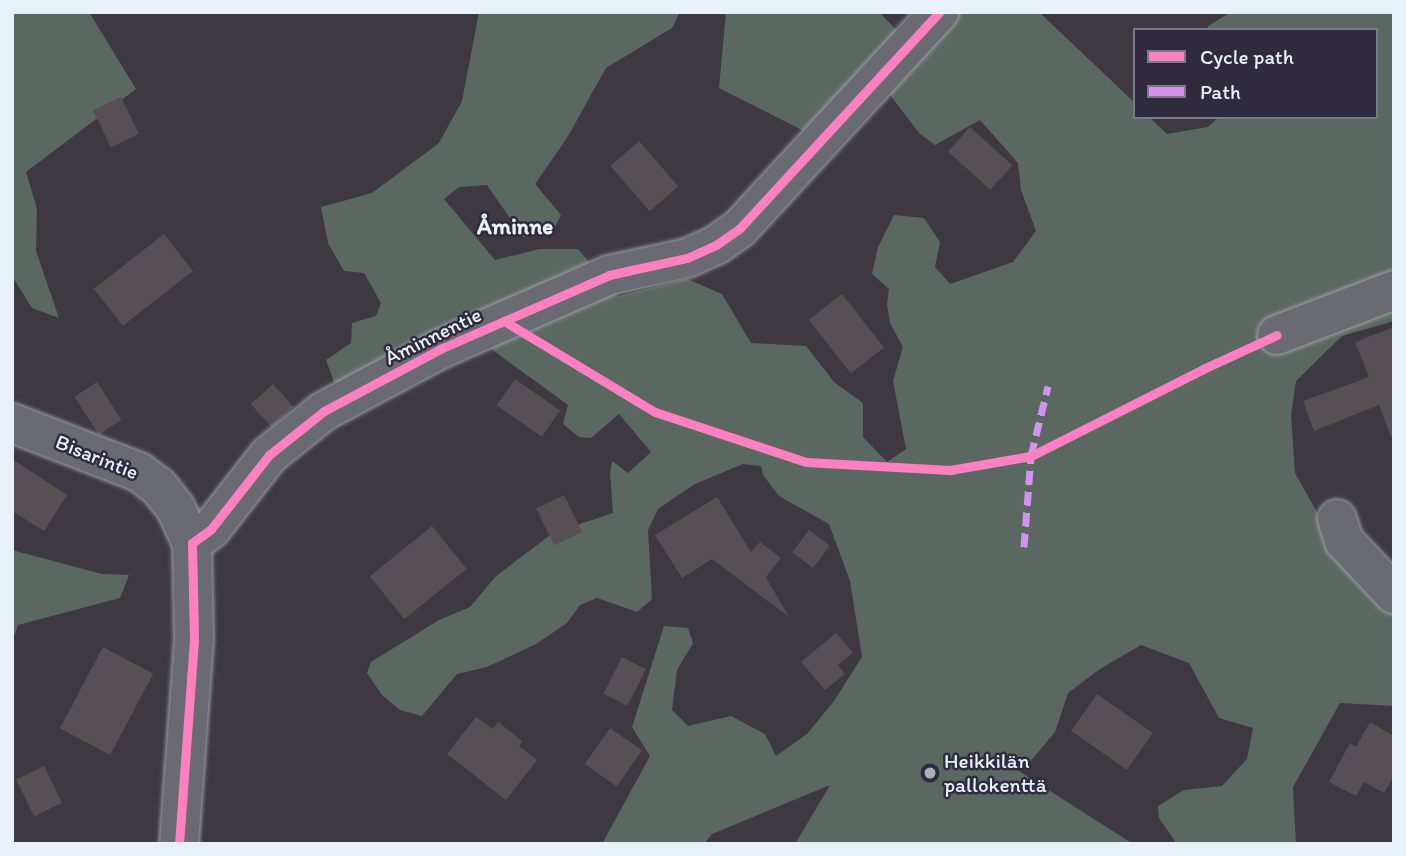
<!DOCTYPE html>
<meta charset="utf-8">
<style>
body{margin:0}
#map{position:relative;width:1406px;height:856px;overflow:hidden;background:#3d3841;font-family:Itim,sans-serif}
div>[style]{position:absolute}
.green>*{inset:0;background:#5a6861}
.building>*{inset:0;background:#565055;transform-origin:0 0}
.roads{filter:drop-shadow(0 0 2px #9e9da3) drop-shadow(0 0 2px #9e9da3)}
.minor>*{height:38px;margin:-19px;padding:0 19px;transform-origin:19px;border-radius:19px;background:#6a6b72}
.quiet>*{height:7px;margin-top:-3.5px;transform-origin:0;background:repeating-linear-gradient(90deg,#d193ec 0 14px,transparent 0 21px)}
.cycleway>*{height:9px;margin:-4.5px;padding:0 4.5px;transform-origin:4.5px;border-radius:4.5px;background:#ff80c0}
.dots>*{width:19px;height:19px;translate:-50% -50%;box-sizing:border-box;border:4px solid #2f2a3d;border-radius:50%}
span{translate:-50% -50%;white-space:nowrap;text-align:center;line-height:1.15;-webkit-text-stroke:5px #2f2a3d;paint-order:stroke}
.street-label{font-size:21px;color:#e8f1f8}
.poi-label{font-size:21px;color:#e8f1f8}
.left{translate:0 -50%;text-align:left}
.neighbourhood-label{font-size:23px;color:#e8f1f8;font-weight:700}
.frame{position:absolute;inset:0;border:14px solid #e8f1f8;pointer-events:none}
.legend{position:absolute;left:1133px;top:28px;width:245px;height:91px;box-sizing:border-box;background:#2f2a3d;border:2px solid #797a88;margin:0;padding:9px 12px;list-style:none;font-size:21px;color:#e8f1f8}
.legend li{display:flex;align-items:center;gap:14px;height:35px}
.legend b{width:35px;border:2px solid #797a88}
</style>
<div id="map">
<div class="green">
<i style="clip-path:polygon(12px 12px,89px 12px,136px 89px,26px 172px,37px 209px,36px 251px,59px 318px,32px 308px,12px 276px)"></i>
<i style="clip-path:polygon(479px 12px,680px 12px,672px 28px,606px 68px,567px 138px,535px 184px,561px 215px,553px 231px,523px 237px,487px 185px,459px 187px,444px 199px,495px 260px,540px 249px,578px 249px,618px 296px,687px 279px,722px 294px,751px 343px,806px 346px,835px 383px,863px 403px,863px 437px,887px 462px,906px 449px,893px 381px,903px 347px,890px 323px,887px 304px,889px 289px,872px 274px,878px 247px,894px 215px,924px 218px,940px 242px,935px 267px,950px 284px,1013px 262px,1036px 231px,1021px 190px,1018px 163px,980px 120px,935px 145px,920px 134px,890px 95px,959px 12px,1039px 12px,1135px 103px,1135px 117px,1149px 117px,1167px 134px,1208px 127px,1219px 117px,1376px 117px,1376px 30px,1208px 30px,1208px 26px,1231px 12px,1394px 12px,1394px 321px,1342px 336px,1296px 381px,1291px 415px,1295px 473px,1336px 546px,1394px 606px,1394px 706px,1340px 703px,1293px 787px,1296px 844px,1177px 844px,1159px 818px,1158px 806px,1184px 790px,1222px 786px,1247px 759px,1253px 728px,1219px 718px,1189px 663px,1141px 645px,1100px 669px,1068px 693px,1055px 732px,1029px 763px,1005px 762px,1133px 844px,795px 844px,830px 785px,712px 834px,704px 844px,602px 844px,650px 756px,632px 727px,664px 626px,688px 628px,693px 643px,677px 670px,672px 710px,688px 726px,731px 716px,765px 734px,776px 756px,807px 734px,834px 701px,862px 657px,850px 581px,829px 524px,779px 496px,763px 475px,761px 466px,743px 464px,695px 484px,658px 509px,648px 530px,652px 599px,637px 612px,597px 598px,580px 605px,567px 623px,536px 644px,487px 667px,457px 674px,422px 716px,400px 710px,382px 695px,367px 673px,371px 662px,439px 620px,470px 607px,496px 576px,553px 533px,613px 513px,610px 473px,612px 461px,628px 473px,651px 452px,619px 414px,591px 438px,579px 437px,563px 424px,568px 405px,483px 343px,340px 392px,334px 382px,326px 360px,351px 343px,352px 323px,376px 316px,381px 303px,364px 273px,344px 271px,328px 243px,321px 207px,372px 193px,439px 143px,462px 101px)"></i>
<i style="clip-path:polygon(726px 12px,879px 12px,900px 34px,806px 132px,719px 88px)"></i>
<i style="clip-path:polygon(12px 550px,102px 574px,129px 575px,120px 598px,18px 625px,12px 642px)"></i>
</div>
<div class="building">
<i style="left:121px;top:97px;width:41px;height:31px;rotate:64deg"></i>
<i style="left:970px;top:127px;width:57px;height:33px;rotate:42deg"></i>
<i style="left:639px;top:141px;width:60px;height:38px;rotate:49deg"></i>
<i style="left:164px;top:234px;width:47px;height:89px;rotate:52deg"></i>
<i style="left:842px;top:294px;width:68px;height:42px;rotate:52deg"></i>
<i style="clip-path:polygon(1394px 327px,1394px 436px,1391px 437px,1379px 405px,1314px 431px,1303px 401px,1369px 377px,1355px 342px)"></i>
<i style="left:515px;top:379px;width:55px;height:32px;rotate:35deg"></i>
<i style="left:97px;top:382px;width:45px;height:27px;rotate:57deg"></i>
<i style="left:273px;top:384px;width:31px;height:30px;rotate:48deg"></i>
<i style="clip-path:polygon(12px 459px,67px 495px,44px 531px,12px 511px)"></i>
<i style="left:564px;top:495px;width:41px;height:31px;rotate:64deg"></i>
<i style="clip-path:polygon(717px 497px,751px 552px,760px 542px,781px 558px,766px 577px,789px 617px,712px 559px,682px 578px,655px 535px)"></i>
<i style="left:432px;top:526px;width:55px;height:80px;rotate:51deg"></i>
<i style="left:809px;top:530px;width:26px;height:28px;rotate:37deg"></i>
<i style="clip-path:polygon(836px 633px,853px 653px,838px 665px,845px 674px,825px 690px,801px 662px)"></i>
<i style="left:103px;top:647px;width:57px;height:92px;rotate:28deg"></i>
<i style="left:622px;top:657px;width:27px;height:41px;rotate:27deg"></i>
<i style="left:1097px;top:694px;width:68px;height:45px;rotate:35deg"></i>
<i style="clip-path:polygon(476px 717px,493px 729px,498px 722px,522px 741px,519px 746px,537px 760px,506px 800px,447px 754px)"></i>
<i style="clip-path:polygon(1370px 722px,1394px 736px,1394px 776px,1384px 793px,1364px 782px,1356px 796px,1329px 782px,1350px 743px,1356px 747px)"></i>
<i style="left:610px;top:728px;width:39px;height:44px;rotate:35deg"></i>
<i style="left:44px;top:766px;width:41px;height:31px;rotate:64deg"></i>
</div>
<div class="roads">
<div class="minor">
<i style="left:1277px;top:335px;width:125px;rotate:-21deg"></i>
<i style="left:12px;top:423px;width:136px;rotate:21.1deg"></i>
<i style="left:139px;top:472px;width:25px;rotate:37deg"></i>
<i style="left:159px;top:487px;width:28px;rotate:52deg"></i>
<i style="left:176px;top:509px;width:38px;rotate:65deg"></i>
<i style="left:1337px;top:519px;width:23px;rotate:72deg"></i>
<i style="left:1344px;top:541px;width:73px;rotate:46.7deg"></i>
<i style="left:179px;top:844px;width:206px;rotate:-85.8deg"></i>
<i style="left:194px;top:639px;width:96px;rotate:-91.2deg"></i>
<i style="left:192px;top:543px;width:24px;rotate:-36deg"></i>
<i style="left:211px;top:529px;width:94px;rotate:-51.9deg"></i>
<i style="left:269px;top:455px;width:70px;rotate:-38.7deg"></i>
<i style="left:324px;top:411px;width:132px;rotate:-28.1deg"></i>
<i style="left:440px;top:349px;width:184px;rotate:-23.6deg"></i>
<i style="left:609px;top:275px;width:80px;rotate:-12.3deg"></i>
<i style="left:687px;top:258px;width:32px;rotate:-24deg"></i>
<i style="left:716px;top:245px;width:29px;rotate:-35deg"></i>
<i style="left:740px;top:228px;width:294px;rotate:-47.3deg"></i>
</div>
</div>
<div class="quiet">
<i style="left:1024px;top:547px;width:91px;rotate:-85.6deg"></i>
<i style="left:1031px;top:456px;width:72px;rotate:-76.3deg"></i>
</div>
<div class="cycleway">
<i style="left:504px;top:321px;width:176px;rotate:31.1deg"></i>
<i style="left:655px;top:412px;width:159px;rotate:18.3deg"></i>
<i style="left:806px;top:462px;width:144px;rotate:3.2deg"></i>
<i style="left:950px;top:470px;width:82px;rotate:-9.8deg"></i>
<i style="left:1031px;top:456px;width:193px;rotate:-26.8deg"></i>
<i style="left:1203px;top:369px;width:81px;rotate:-24.7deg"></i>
<i style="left:179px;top:844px;width:206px;rotate:-85.8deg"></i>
<i style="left:194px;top:639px;width:96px;rotate:-91.2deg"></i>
<i style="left:192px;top:543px;width:24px;rotate:-36deg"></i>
<i style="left:211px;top:529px;width:94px;rotate:-51.9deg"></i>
<i style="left:269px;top:455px;width:70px;rotate:-38.7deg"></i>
<i style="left:324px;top:411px;width:132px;rotate:-28.1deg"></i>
<i style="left:440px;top:349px;width:184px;rotate:-23.6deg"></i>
<i style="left:609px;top:275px;width:80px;rotate:-12.3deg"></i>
<i style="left:687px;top:258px;width:32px;rotate:-24deg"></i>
<i style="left:716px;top:245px;width:29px;rotate:-35deg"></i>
<i style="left:740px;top:228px;width:294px;rotate:-47.3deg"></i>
</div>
<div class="dots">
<i style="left:930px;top:773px;background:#acb0b8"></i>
</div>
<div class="street-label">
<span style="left:433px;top:336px;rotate:-26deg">Åminnentie</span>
<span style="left:97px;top:457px;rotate:22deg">Bisarintie</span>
</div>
<div class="poi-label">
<span class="left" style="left:944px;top:773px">Heikkilän<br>pallokenttä</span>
</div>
<div class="neighbourhood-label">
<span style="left:515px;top:226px">Åminne</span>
</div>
<div class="frame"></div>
<ul class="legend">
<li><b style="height:9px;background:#ff80c0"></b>Cycle path</li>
<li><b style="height:9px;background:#d193ec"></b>Path</li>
</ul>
</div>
